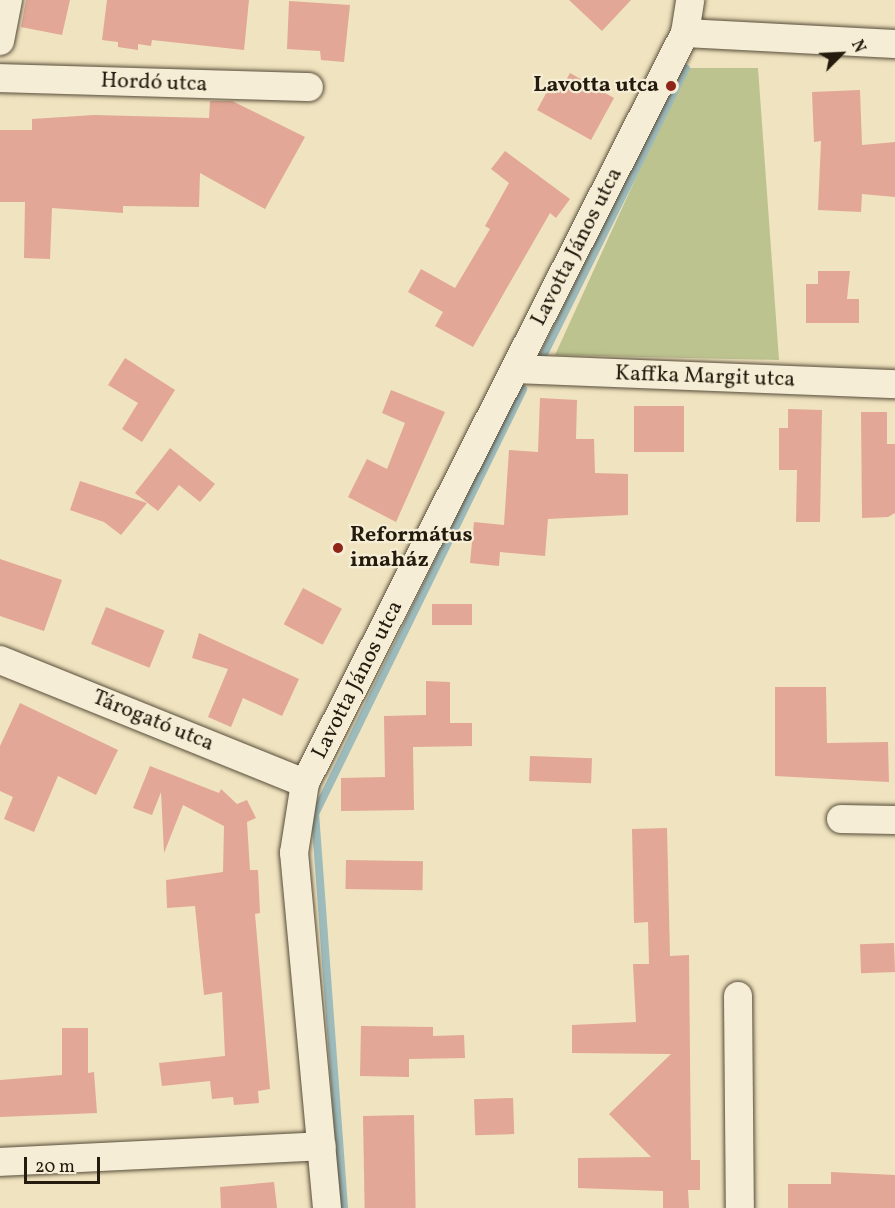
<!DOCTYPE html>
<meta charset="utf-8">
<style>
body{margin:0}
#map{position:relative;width:895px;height:1208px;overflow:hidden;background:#f0e3bf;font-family:Vollkorn,serif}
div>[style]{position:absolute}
.green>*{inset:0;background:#bdc38f}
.stream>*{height:8px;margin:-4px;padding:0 4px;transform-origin:4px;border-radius:4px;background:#9ebbbc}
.building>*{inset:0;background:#e2a796;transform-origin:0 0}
.roads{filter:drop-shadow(0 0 2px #574d3a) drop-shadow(0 0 2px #574d3a)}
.minor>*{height:28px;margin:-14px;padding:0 14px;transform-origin:14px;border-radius:14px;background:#f5edd5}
.dots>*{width:16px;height:16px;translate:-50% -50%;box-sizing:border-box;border:3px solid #f5edd5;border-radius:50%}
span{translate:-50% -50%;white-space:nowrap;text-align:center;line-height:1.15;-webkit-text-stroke:4.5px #f5edd5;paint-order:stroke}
.street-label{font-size:22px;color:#241b0e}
.poi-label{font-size:22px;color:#241b0e;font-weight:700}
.right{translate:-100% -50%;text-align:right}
.left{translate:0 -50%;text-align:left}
.north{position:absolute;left:811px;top:24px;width:60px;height:60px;-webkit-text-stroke:4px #f5edd5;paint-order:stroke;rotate:66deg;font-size:16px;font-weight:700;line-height:24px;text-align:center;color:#241b0e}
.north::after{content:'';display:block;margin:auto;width:21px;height:27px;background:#241b0e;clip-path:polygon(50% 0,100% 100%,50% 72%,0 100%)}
.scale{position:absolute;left:24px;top:1157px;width:76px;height:27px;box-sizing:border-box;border:3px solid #241b0e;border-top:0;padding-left:8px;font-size:18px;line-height:21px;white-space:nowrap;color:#241b0e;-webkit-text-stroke:4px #f5edd5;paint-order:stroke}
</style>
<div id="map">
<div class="green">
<i style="clip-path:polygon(686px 68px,758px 68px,779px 360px,555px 355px)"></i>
</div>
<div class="stream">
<i style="left:544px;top:354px;width:319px;rotate:-63.6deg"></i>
<i style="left:344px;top:1208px;width:395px;rotate:-94.2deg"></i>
<i style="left:315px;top:814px;width:473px;rotate:-63.9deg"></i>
</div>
<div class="building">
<i style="clip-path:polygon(26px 0,70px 0,62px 35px,21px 27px)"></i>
<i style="clip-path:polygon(107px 0,249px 0,244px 50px,152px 40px,151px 46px,138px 44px,138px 50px,118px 47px,118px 42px,102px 40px)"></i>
<i style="clip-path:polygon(569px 0,631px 0,602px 31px)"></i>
<i style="clip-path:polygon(289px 1px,350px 5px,344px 62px,321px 60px,320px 51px,287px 49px)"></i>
<i style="clip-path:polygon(570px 73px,614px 98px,591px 140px,537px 110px,549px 88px,559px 93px)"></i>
<i style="clip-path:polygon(860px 90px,862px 145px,895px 142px,895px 197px,862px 194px,861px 212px,818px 210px,821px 141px,814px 142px,812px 92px)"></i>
<i style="clip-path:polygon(210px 101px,232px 101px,305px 137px,265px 209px,200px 173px,199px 207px,123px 206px,123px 213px,52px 208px,50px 259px,24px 258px,25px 202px,0 202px,0 130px,32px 130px,32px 119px,94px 115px,209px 118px)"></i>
<i style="clip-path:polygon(505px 151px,570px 199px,556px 218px,550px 213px,473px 347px,435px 326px,443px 312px,408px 292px,421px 269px,455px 288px,490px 229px,485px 226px,509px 183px,491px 169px)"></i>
<i style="clip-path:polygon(818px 271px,850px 271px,847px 299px,859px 299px,859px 323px,806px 323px,806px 284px,818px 284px)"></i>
<i style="clip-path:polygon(125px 358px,175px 390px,142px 442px,122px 429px,138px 403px,108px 385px)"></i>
<i style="clip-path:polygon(391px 390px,445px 412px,396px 522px,348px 497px,367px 459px,387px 469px,405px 423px,382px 413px)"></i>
<i style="clip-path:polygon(540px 398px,577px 400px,576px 439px,594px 439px,595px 473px,628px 474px,628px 515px,548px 519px,545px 556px,500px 552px,499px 566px,470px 563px,474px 522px,504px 525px,509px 450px,538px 452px)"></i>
<i style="left:634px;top:406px;width:50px;height:46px"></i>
<i style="clip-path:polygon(788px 409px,822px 410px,820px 522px,796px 522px,797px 470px,779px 470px,779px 428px,788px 428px)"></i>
<i style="clip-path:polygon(861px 412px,887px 412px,887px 444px,895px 444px,895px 513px,888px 517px,862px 518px)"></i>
<i style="clip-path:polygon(170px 448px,215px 484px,200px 502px,179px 485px,158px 511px,135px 493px)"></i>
<i style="clip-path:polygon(80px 481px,147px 503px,121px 535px,104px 522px,70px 510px)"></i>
<i style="clip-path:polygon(0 559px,62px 580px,44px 631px,0 616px)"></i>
<i style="left:303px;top:588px;width:44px;height:41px;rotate:28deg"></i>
<i style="left:432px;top:604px;width:40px;height:21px"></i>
<i style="left:106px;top:607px;width:63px;height:40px;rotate:22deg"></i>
<i style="clip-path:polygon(199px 633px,299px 679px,282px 716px,243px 698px,231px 727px,208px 717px,228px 669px,192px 658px)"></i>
<i style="clip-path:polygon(426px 681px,450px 682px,450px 723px,472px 723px,472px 746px,413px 747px,414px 810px,341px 811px,341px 778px,385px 777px,384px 716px,426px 715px)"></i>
<i style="clip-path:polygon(775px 687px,826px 687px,827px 743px,888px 742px,889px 782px,775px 776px)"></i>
<i style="clip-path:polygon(20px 703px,118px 750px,96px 795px,58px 776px,34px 832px,4px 819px,13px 797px,0 791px,0 746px)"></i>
<i style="left:530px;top:756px;width:62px;height:25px;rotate:2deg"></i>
<i style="clip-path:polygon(150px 766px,219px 793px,221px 789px,237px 804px,247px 800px,256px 818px,247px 822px,250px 870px,258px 870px,260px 913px,255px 914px,270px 1089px,258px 1091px,259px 1103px,234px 1105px,233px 1097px,212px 1099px,210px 1081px,162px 1086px,159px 1063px,225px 1056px,222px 992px,204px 995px,195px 906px,167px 908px,166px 880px,223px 872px,224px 826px,183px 805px,164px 853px,161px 792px,152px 815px,133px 808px)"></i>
<i style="clip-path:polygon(667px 828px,670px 956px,689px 955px,691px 1160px,700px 1160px,700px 1190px,688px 1190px,689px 1208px,663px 1208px,663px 1191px,578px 1188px,578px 1158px,651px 1157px,609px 1114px,671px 1054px,572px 1053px,572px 1025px,636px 1022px,633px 964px,649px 964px,648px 922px,634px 923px,632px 829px)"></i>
<i style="left:346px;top:860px;width:77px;height:29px;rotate:1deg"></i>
<i style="left:894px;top:943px;width:29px;height:34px;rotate:88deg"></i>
<i style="clip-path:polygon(361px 1026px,433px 1027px,433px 1036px,464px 1035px,465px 1058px,409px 1059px,409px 1077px,360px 1076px)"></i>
<i style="clip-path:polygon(62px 1028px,88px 1028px,88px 1073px,94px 1072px,97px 1113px,0 1117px,0 1080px,62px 1075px)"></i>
<i style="left:513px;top:1098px;width:36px;height:39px;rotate:88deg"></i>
<i style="left:414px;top:1115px;width:93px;height:51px;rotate:89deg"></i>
<i style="clip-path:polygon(831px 1172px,895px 1175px,895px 1208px,788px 1208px,788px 1184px,831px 1184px)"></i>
<i style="clip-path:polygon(274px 1182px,277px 1208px,221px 1208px,220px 1187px)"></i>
</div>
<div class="roads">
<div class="minor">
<i style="left:685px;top:33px;width:210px;rotate:3deg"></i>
<i style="left:0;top:41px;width:42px;rotate:-79deg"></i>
<i style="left:0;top:78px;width:309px;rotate:1.7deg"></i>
<i style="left:516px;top:369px;width:379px;rotate:2.3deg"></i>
<i style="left:0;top:660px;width:329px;rotate:22deg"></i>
<i style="left:841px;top:819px;width:54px;rotate:1.1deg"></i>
<i style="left:738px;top:996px;width:212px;rotate:89.5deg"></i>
<i style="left:0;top:1162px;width:322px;rotate:-2.8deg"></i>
<i style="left:327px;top:1208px;width:357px;rotate:-95.3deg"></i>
<i style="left:294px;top:853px;width:71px;rotate:-81.1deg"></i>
<i style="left:305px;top:783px;width:841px;rotate:-63.13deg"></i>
<i style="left:685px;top:33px;width:33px;rotate:-81deg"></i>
</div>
</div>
<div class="dots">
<i style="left:671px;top:86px;background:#8f2418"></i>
<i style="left:338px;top:548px;background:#8f2418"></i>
</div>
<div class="street-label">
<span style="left:154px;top:83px;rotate:2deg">Hordó utca</span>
<span style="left:577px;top:247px;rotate:-63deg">Lavotta János utca</span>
<span style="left:705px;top:377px;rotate:2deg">Kaffka Margit utca</span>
<span style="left:358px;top:680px;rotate:-63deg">Lavotta János utca</span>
<span style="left:153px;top:721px;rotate:22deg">Tárogató utca</span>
</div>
<div class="poi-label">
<span class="right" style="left:659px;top:86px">Lavotta utca</span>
<span class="left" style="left:350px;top:548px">Református<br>imaház</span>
</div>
<div class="north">N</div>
<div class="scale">20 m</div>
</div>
